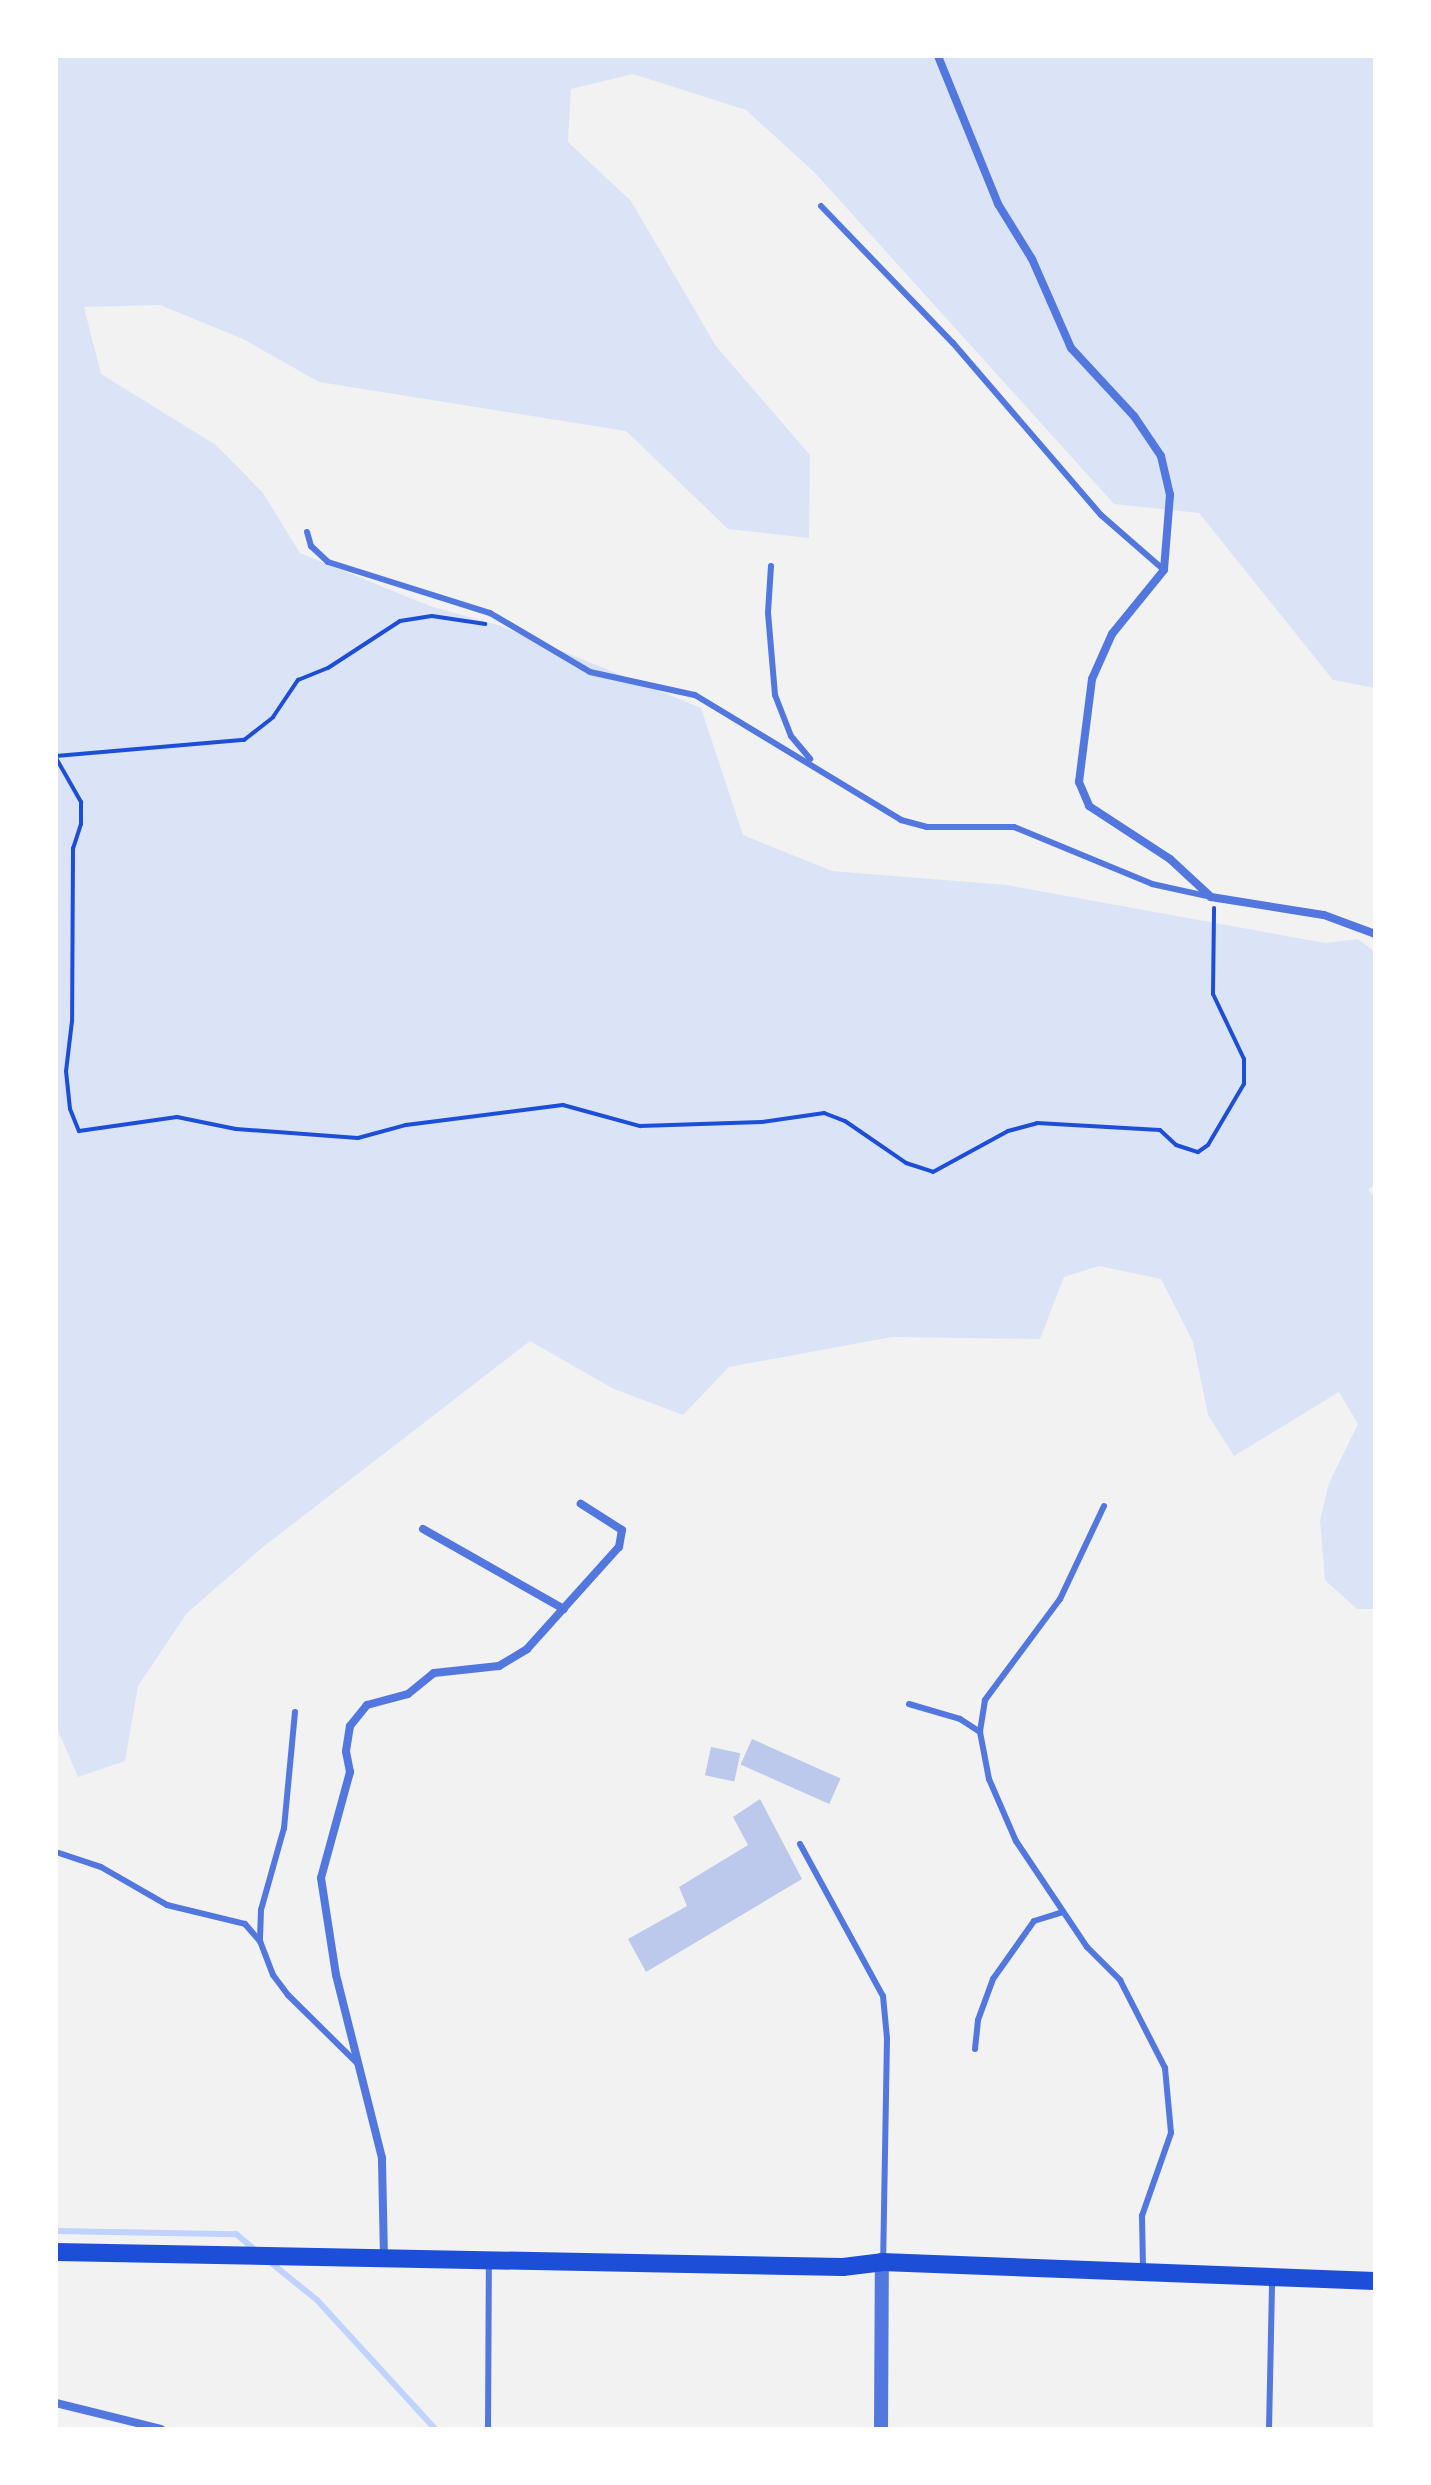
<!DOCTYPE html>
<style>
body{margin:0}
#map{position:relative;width:1431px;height:2485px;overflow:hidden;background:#f2f2f2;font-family:"Noto Sans",sans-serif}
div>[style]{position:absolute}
.green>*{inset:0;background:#dbe4f7}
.stream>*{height:6px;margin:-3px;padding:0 3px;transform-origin:3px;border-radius:3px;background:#bfd3fe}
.building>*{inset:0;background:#bdc9ec;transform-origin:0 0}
.path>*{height:4px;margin:-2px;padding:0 2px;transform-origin:2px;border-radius:2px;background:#1d4ed8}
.service>*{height:6px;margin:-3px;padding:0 3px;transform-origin:3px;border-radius:3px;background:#5277de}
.minor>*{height:8px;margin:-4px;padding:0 4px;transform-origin:4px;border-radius:4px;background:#5277de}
.tertiary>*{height:14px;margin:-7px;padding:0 7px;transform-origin:7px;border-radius:7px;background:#5277de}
.primary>*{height:18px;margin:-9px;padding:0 9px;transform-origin:9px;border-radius:9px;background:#1d4ed8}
span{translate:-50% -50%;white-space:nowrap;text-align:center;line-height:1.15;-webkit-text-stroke:8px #fff;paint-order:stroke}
.frame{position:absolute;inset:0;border:58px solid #fff;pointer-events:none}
</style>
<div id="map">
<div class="green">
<i style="clip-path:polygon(56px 56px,1375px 56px,1375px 688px,1333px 680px,1199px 513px,1114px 504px,815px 173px,746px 110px,633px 74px,571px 89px,568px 142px,631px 201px,716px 346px,810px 455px,809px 538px,728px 529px,626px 431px,319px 382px,243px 339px,160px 305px,84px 307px,101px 374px,216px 445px,263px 493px,300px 553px,430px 606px,501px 626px,701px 708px,743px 835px,832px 871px,1007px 885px,1325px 943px,1358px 939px,1375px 952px,1375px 1184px,1368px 1190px,1375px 1197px,1375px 1609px,1357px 1609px,1325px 1580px,1320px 1520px,1329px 1483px,1358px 1424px,1339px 1392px,1234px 1456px,1208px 1415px,1193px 1342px,1161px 1279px,1099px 1266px,1064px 1277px,1040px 1339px,892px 1337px,729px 1367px,683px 1415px,614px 1389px,530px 1341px,263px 1547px,187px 1613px,138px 1686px,125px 1761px,78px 1777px,56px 1726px)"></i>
</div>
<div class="stream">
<i style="left:56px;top:2231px;width:180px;rotate:1deg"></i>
<i style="left:236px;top:2234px;width:25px;rotate:40deg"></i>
<i style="left:270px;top:2262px;width:60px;rotate:39deg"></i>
<i style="left:317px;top:2300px;width:175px;rotate:47.5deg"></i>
</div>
<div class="building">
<i style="left:752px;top:1739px;width:97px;height:28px;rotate:24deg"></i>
<i style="left:711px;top:1747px;width:30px;height:29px;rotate:12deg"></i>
<i style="clip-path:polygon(760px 1799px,802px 1879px,646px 1972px,628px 1939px,687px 1906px,679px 1887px,748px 1845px,733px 1817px)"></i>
</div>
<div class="path">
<i style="left:56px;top:756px;width:189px;rotate:-4.9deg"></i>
<i style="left:244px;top:740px;width:37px;rotate:-38deg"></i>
<i style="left:273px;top:717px;width:45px;rotate:-56deg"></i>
<i style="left:298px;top:680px;width:32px;rotate:-22deg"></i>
<i style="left:328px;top:668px;width:86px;rotate:-33.1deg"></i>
<i style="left:400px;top:621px;width:32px;rotate:-9deg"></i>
<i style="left:432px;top:616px;width:54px;rotate:8.6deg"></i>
<i style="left:56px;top:758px;width:51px;rotate:60.4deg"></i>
<i style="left:81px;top:802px;width:22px;rotate:90deg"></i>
<i style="left:81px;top:824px;width:25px;rotate:108deg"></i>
<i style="left:73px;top:848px;width:173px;rotate:90.3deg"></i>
<i style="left:72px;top:1021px;width:50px;rotate:96.8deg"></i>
<i style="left:66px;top:1071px;width:38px;rotate:84deg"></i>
<i style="left:70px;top:1109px;width:24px;rotate:68deg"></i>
<i style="left:79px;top:1131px;width:99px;rotate:-8.1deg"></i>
<i style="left:177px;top:1117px;width:60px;rotate:11.5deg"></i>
<i style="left:236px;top:1129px;width:122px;rotate:4.2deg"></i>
<i style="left:358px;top:1138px;width:50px;rotate:-15.2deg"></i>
<i style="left:406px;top:1125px;width:158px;rotate:-7.3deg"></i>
<i style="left:563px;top:1105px;width:80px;rotate:15.3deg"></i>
<i style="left:640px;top:1126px;width:122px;rotate:-1.9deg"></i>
<i style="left:762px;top:1122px;width:63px;rotate:-8.3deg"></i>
<i style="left:824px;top:1113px;width:22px;rotate:21deg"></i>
<i style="left:845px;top:1121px;width:74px;rotate:34.5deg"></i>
<i style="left:906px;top:1163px;width:28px;rotate:18deg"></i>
<i style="left:933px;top:1172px;width:85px;rotate:-28.7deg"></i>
<i style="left:1008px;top:1131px;width:30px;rotate:-15deg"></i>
<i style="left:1037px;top:1123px;width:123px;rotate:3.3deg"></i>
<i style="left:1160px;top:1130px;width:22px;rotate:43deg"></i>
<i style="left:1176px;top:1145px;width:23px;rotate:18deg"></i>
<i style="left:1198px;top:1152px;width:12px;rotate:-35deg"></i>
<i style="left:1208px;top:1145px;width:71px;rotate:-59.5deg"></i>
<i style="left:1244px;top:1084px;width:25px;rotate:-90deg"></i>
<i style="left:1244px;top:1059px;width:72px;rotate:-115.5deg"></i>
<i style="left:1213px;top:994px;width:86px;rotate:-89.3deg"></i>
</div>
<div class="service">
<i style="left:821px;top:206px;width:190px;rotate:46.1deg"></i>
<i style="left:953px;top:343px;width:227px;rotate:49.3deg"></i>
<i style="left:1101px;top:515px;width:84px;rotate:41.1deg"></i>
<i style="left:307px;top:532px;width:15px;rotate:74deg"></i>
<i style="left:311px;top:546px;width:23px;rotate:43deg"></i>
<i style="left:328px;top:562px;width:170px;rotate:17.5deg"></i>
<i style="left:490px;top:613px;width:116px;rotate:30.5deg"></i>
<i style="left:590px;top:672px;width:107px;rotate:12.4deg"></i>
<i style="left:695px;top:695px;width:241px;rotate:31.2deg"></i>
<i style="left:901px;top:820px;width:27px;rotate:15deg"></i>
<i style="left:927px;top:827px;width:87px"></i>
<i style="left:1014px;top:827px;width:149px;rotate:22.4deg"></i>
<i style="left:1152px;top:884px;width:60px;rotate:12.4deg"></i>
<i style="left:771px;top:566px;width:47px;rotate:93.7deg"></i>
<i style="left:768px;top:613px;width:82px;rotate:85.1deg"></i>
<i style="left:775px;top:695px;width:44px;rotate:68.7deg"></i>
<i style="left:791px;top:736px;width:30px;rotate:50deg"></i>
<i style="left:1104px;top:1506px;width:103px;rotate:115.3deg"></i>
<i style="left:1060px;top:1599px;width:126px;rotate:126.6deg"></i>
<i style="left:985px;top:1700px;width:32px;rotate:99deg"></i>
<i style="left:980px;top:1732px;width:48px;rotate:79.2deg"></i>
<i style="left:989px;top:1779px;width:68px;rotate:66.5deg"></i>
<i style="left:1016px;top:1841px;width:128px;rotate:56.2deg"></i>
<i style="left:1087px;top:1947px;width:47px;rotate:45deg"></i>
<i style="left:1120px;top:1980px;width:99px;rotate:62.9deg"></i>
<i style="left:1165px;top:2068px;width:65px;rotate:84.7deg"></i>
<i style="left:1171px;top:2133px;width:88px;rotate:109.3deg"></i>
<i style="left:1142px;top:2216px;width:52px;rotate:88.9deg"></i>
<i style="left:909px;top:1704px;width:53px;rotate:16.4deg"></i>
<i style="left:960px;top:1719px;width:24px;rotate:33deg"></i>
<i style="left:295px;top:1712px;width:117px;rotate:95.4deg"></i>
<i style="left:284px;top:1828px;width:85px;rotate:105.7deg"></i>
<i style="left:261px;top:1910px;width:31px;rotate:92deg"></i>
<i style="left:260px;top:1941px;width:36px;rotate:69deg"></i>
<i style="left:273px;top:1975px;width:25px;rotate:53deg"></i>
<i style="left:288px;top:1995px;width:97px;rotate:44.6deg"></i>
<i style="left:800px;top:1844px;width:173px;rotate:61.4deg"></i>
<i style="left:883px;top:1996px;width:42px;rotate:84.6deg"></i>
<i style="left:887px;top:2038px;width:221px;rotate:91deg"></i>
<i style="left:56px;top:1852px;width:47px;rotate:18.4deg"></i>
<i style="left:101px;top:1867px;width:76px;rotate:29.9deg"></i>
<i style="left:167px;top:1905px;width:80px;rotate:13.7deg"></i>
<i style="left:245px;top:1924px;width:23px;rotate:49deg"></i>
<i style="left:975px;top:2049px;width:29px;rotate:-84deg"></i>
<i style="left:978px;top:2020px;width:44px;rotate:-69.9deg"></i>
<i style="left:993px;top:1979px;width:71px;rotate:-54.7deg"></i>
<i style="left:1034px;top:1921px;width:30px;rotate:-17deg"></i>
<i style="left:488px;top:2429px;width:167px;rotate:-89.7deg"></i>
<i style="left:1269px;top:2429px;width:148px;rotate:-88.8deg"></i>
</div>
<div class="minor">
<i style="left:938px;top:56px;width:160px;rotate:67.9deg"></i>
<i style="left:998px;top:204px;width:65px;rotate:58.3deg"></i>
<i style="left:1032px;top:259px;width:97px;rotate:66.3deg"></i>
<i style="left:1071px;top:348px;width:93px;rotate:47.2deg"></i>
<i style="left:1134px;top:416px;width:48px;rotate:56deg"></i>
<i style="left:1161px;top:456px;width:40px;rotate:77deg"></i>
<i style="left:1170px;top:495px;width:75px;rotate:94.6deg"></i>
<i style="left:1164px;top:570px;width:82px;rotate:129.1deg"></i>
<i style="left:1112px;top:634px;width:49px;rotate:114deg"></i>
<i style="left:1092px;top:679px;width:104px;rotate:97.2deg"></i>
<i style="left:1079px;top:782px;width:26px;rotate:67deg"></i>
<i style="left:1089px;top:806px;width:97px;rotate:33.2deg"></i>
<i style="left:1170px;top:859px;width:56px;rotate:42.8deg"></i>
<i style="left:1211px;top:897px;width:114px;rotate:9.1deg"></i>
<i style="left:1324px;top:915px;width:54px;rotate:20.4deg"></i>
<i style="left:423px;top:1529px;width:162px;rotate:29.6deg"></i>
<i style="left:384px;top:2257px;width:99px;rotate:-91.2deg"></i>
<i style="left:382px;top:2158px;width:189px;rotate:-104.1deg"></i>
<i style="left:336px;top:1975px;width:98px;rotate:-98.8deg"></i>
<i style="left:321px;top:1878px;width:110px;rotate:-74.7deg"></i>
<i style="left:350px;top:1772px;width:21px;rotate:-101deg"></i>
<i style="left:346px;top:1751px;width:25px;rotate:-81deg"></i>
<i style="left:350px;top:1726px;width:27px;rotate:-51deg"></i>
<i style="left:367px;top:1705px;width:42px;rotate:-15deg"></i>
<i style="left:408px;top:1694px;width:33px;rotate:-39deg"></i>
<i style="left:434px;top:1673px;width:65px;rotate:-6.1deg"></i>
<i style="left:499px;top:1666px;width:33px;rotate:-31deg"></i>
<i style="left:527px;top:1649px;width:137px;rotate:-48deg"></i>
<i style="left:619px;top:1547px;width:17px;rotate:-80deg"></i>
<i style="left:622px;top:1530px;width:49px;rotate:-147.6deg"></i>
<i style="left:56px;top:2403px;width:108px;rotate:13.9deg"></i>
</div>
<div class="tertiary">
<i style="left:881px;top:2429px;width:167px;rotate:-89.7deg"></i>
</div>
<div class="primary">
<i style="left:56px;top:2252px;width:787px;rotate:1.09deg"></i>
<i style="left:843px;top:2267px;width:39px;rotate:-7deg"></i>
<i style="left:882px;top:2262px;width:493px;rotate:2.2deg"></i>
</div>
<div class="frame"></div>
</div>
